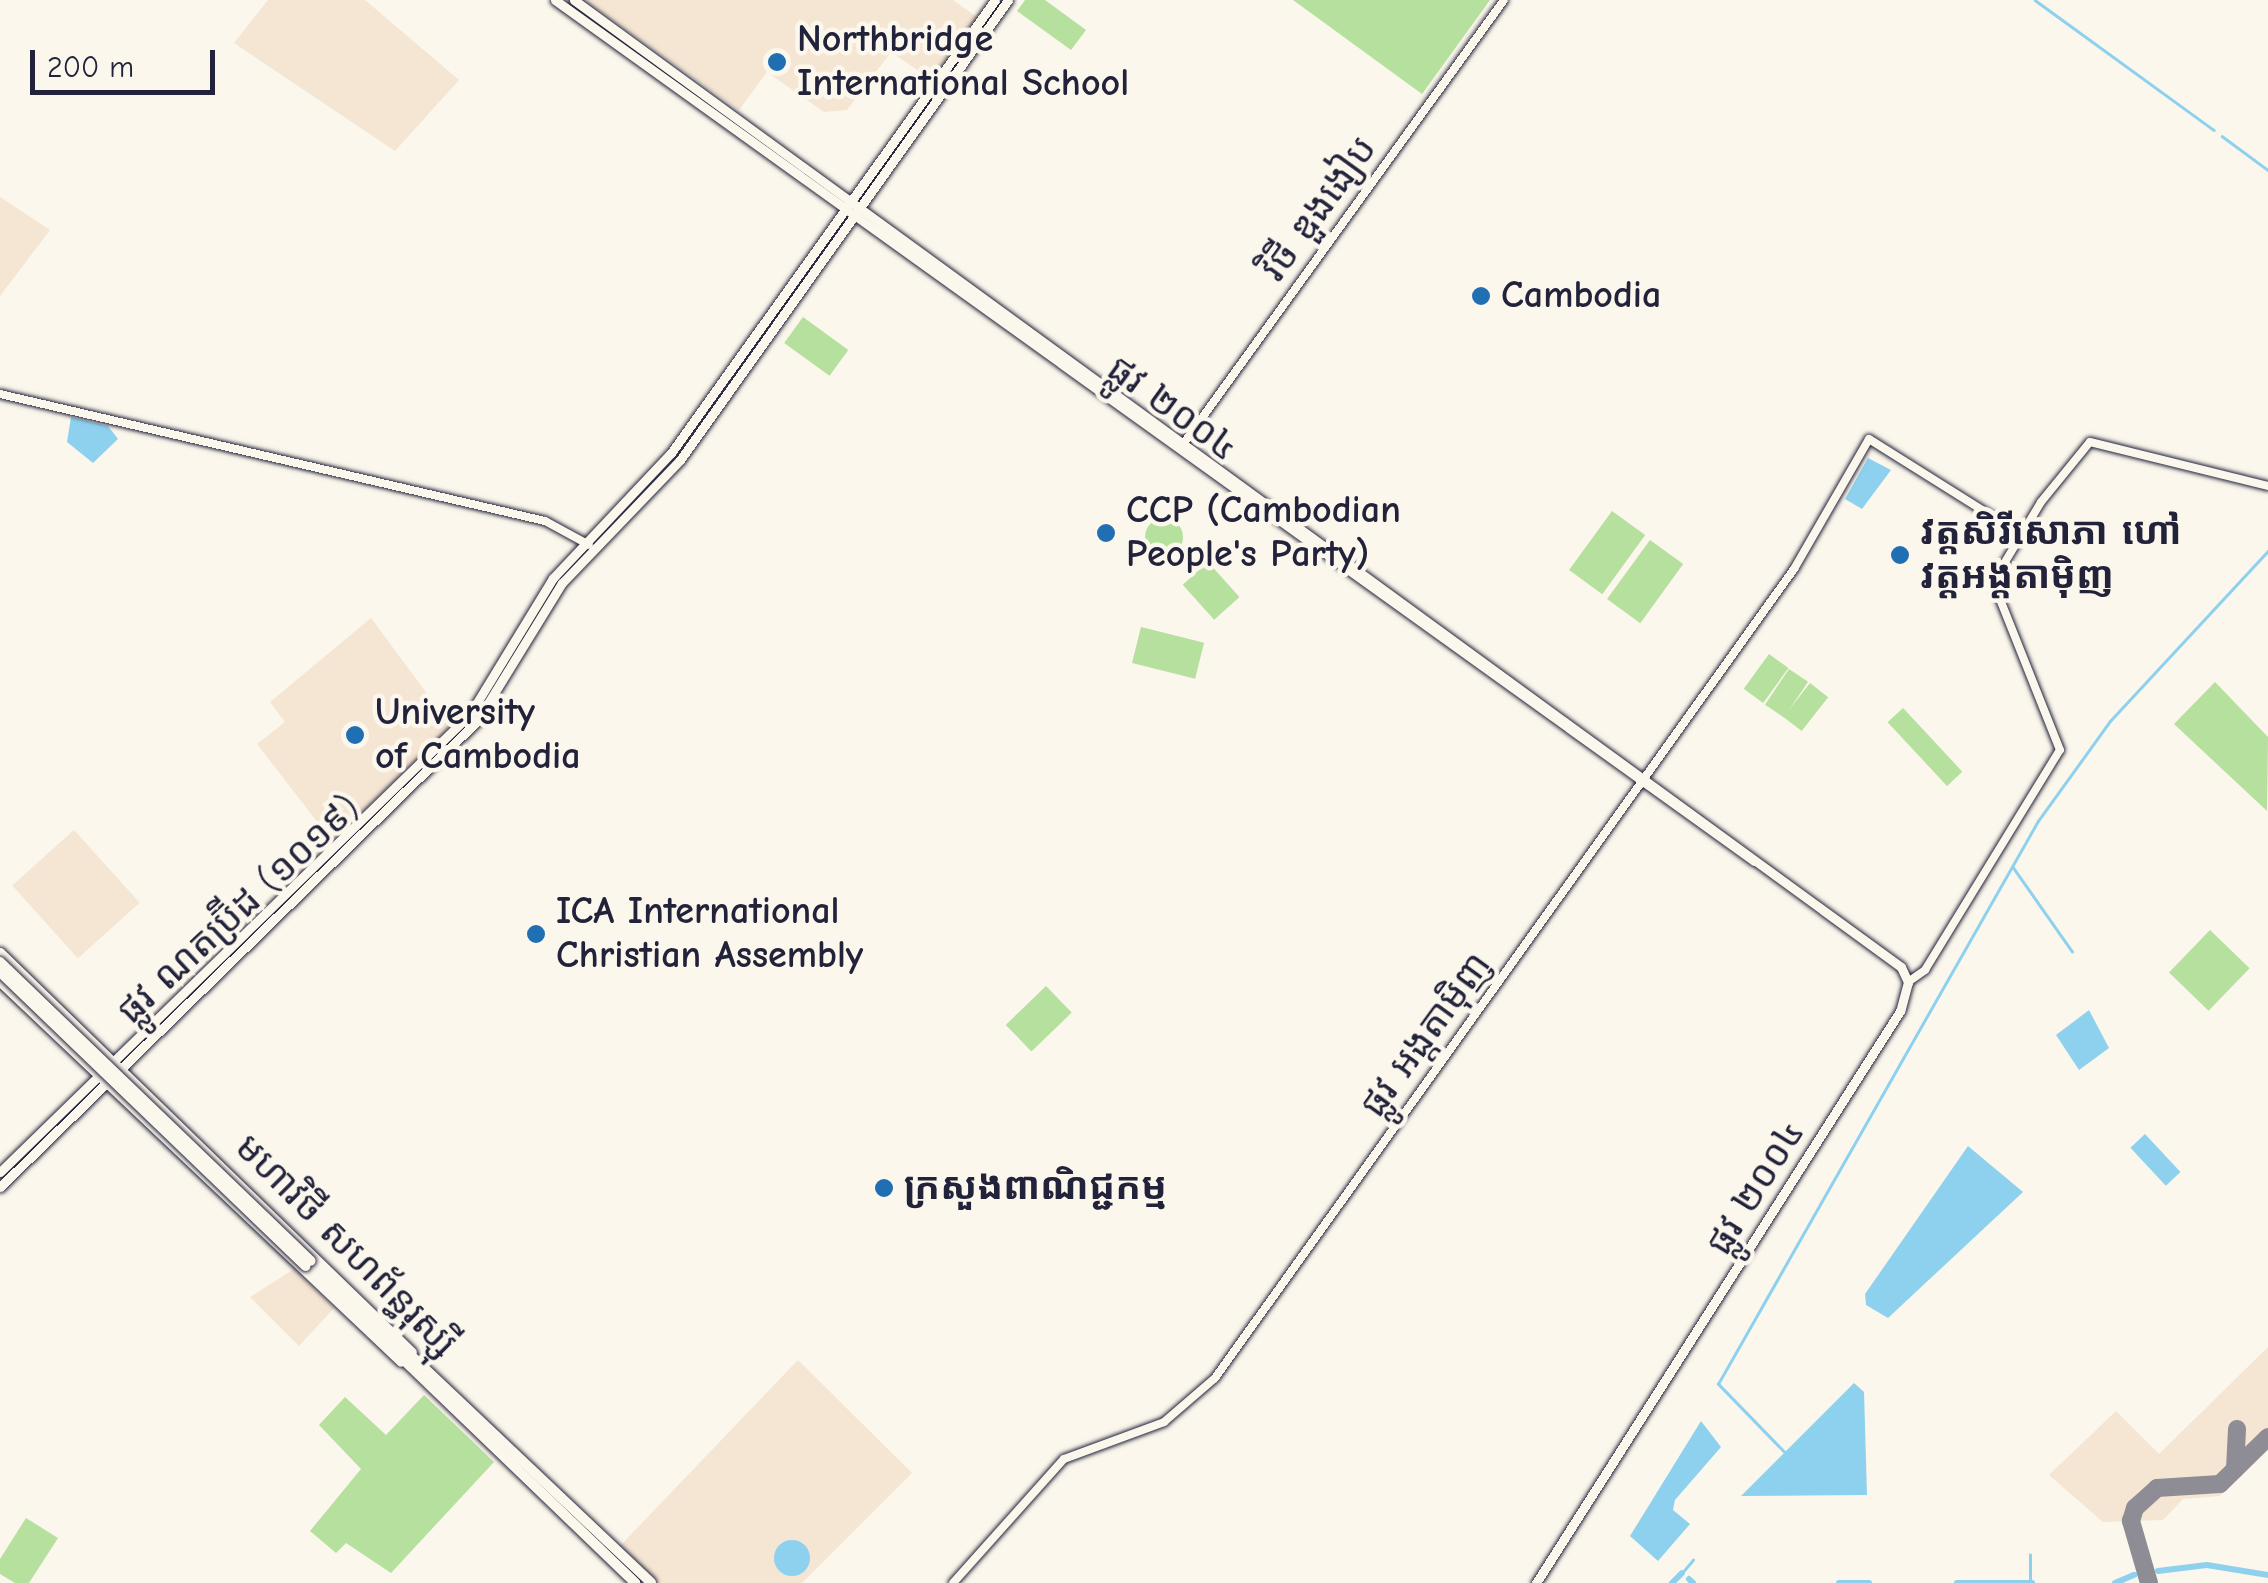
<!DOCTYPE html>
<meta charset="utf-8">
<style>
body{margin:0}
#map{position:relative;width:2268px;height:1583px;overflow:hidden;background:#fbf7ec;font-family:"Comic Neue","Noto Sans Khmer",sans-serif}
div>[style]{position:absolute}
.built>*{inset:0;background:#f5e5d3;transform-origin:0 0}
.green>*{inset:0;background:#b5e09d;transform-origin:0 0}
.round{border-radius:50%}
.water>*{inset:0;background:#8ed1ef;transform-origin:0 0}
.stream>*{height:2.5px;margin:-1.25px;padding:0 1.25px;transform-origin:1.25px;border-radius:1.25px;background:#8ed1ef}
.canal>*{height:6px;margin:-3px;padding:0 3px;transform-origin:3px;border-radius:3px;background:#8ed1ef}
.taxiway>*{height:18px;margin:-9px;padding:0 9px;transform-origin:9px;border-radius:9px;background:#8e8c94}
.roads{filter:drop-shadow(0 0 2px #22223b) drop-shadow(0 0 2px #22223b)}
.tertiary>*{height:8px;margin:-4px;padding:0 4px;transform-origin:4px;border-radius:4px;background:#fbf7ec}
.secondary>*{height:9px;margin:-4.5px;padding:0 4.5px;transform-origin:4.5px;border-radius:4.5px;background:#fbf7ec}
.primary>*{height:9px;margin:-4.5px;padding:0 4.5px;transform-origin:4.5px;border-radius:4.5px;background:#fbf7ec}
.trunk>*{height:10px;margin:-5px;padding:0 5px;transform-origin:5px;border-radius:5px;background:#fbf7ec}
.bridges{filter:drop-shadow(0 0 2px #22223b) drop-shadow(0 0 2px #22223b)}
.trunk-bridge>*{height:10px;margin:-5px;padding:0 5px;transform-origin:5px;border-radius:5px;background:#fbf7ec}
.dots>*{width:28px;height:28px;translate:-50% -50%;box-sizing:border-box;border:5px solid #fbf7ec;border-radius:50%}
span{translate:-50% -50%;white-space:nowrap;text-align:center;line-height:1.15;-webkit-text-stroke:9px #fbf7ec;paint-order:stroke}
.poi-label{font-size:38px;color:#22223b;font-weight:700}
.left{translate:0 -50%;text-align:left}
.street-label{font-size:38px;color:#22223b}
.scale{position:absolute;left:30px;top:50px;width:185px;height:45px;box-sizing:border-box;border:5px solid #22223b;border-top:0;padding-left:12px;font-size:30px;line-height:35px;white-space:nowrap;color:#22223b;-webkit-text-stroke:8px #fbf7ec;paint-order:stroke}
</style>
<div id="map">
<div class="built">
<i style="clip-path:polygon(268px 0,365px 0,459px 80px,395px 151px,234px 43px)"></i>
<i style="clip-path:polygon(584px 0,953px 0,978px 18px,932px 80px,891px 52px,847px 110px,824px 112px,767px 72px,739px 110px)"></i>
<i style="clip-path:polygon(0 197px,50px 230px,0 296px)"></i>
<i style="clip-path:polygon(371px 618px,451px 726px,332px 841px,257px 744px,285px 722px,270px 702px)"></i>
<i style="left:74px;top:830px;width:98px;height:83px;rotate:48deg"></i>
<i style="clip-path:polygon(294px 1269px,334px 1308px,299px 1346px,250px 1297px)"></i>
<i style="clip-path:polygon(2268px 1347px,2268px 1449px,2220px 1496px,2183px 1499px,2163px 1520px,2103px 1522px,2049px 1475px,2116px 1411px,2159px 1454px)"></i>
<i style="clip-path:polygon(798px 1360px,912px 1473px,802px 1583px,657px 1583px,619px 1547px)"></i>
</div>
<div class="green">
<i style="clip-path:polygon(1025px 0,1045px 0,1086px 30px,1071px 50px,1017px 11px)"></i>
<i style="clip-path:polygon(1293px 0,1490px 0,1422px 94px)"></i>
<i style="left:803px;top:317px;width:56px;height:32px;rotate:36deg"></i>
<i style="left:1612px;top:511px;width:41px;height:73px;rotate:36deg"></i>
<i class="round" style="left:1145px;top:518px;width:38px;height:38px"></i>
<i style="left:1650px;top:540px;width:41px;height:73px;rotate:36deg"></i>
<i style="left:1208px;top:562px;width:47px;height:34px;rotate:48deg"></i>
<i style="left:1141px;top:627px;width:65px;height:37px;rotate:14deg"></i>
<i style="left:1769px;top:654px;width:24px;height:43px;rotate:36deg"></i>
<i style="left:1789px;top:669px;width:23px;height:43px;rotate:34deg"></i>
<i style="clip-path:polygon(2215px 682px,2268px 737px,2267px 811px,2174px 724px)"></i>
<i style="left:1810px;top:683px;width:23px;height:43px;rotate:38deg"></i>
<i style="left:1903px;top:708px;width:87px;height:21px;rotate:47deg"></i>
<i style="left:2210px;top:930px;width:55px;height:59px;rotate:44deg"></i>
<i style="left:1046px;top:986px;width:37px;height:56px;rotate:46deg"></i>
<i style="clip-path:polygon(424px 1395px,494px 1462px,391px 1573px,346px 1543px,336px 1553px,310px 1531px,361px 1469px,319px 1425px,345px 1397px,386px 1435px)"></i>
<i style="clip-path:polygon(26px 1518px,58px 1538px,29px 1583px,15px 1583px,0 1574px,0 1559px)"></i>
</div>
<div class="water">
<i style="clip-path:polygon(71px 417px,108px 426px,118px 439px,93px 463px,67px 442px)"></i>
<i style="clip-path:polygon(1868px 458px,1891px 470px,1862px 509px,1845px 499px)"></i>
<i style="clip-path:polygon(2089px 1010px,2109px 1048px,2079px 1070px,2056px 1035px)"></i>
<i style="left:2145px;top:1134px;width:52px;height:20px;rotate:47deg"></i>
<i style="clip-path:polygon(1968px 1146px,2023px 1192px,1888px 1318px,1866px 1305px,1865px 1294px)"></i>
<i style="clip-path:polygon(1854px 1383px,1864px 1392px,1867px 1495px,1741px 1496px)"></i>
<i style="clip-path:polygon(1701px 1421px,1721px 1447px,1675px 1500px,1673px 1510px,1690px 1524px,1658px 1561px,1630px 1536px)"></i>
<i class="round" style="left:774px;top:1540px;width:36px;height:36px"></i>
</div>
<div class="stream">
<i style="left:2035px;top:0;width:221px;rotate:36deg"></i>
<i style="left:2222px;top:136px;width:57px;rotate:36.5deg"></i>
<i style="left:2013px;top:867px;width:103px;rotate:54.9deg"></i>
<i style="left:1785px;top:1453px;width:96px;rotate:-134.2deg"></i>
<i style="left:1718px;top:1384px;width:648px;rotate:-60.39deg"></i>
<i style="left:2038px;top:821px;width:123px;rotate:-54.2deg"></i>
<i style="left:2110px;top:721px;width:232px;rotate:-47.1deg"></i>
<i style="left:1682px;top:1573px;width:17px;rotate:-50deg"></i>
<i style="left:2030px;top:1582px;width:27px;rotate:-90deg"></i>
</div>
<div class="canal">
<i style="left:2158px;top:1571px;width:49px;rotate:-7deg"></i>
<i style="left:2207px;top:1565px;width:62px;rotate:9.3deg"></i>
<i style="left:1689px;top:1579px;width:6px;rotate:45deg"></i>
<i style="left:1672px;top:1583px;width:14px;rotate:-45deg"></i>
<i style="left:1839px;top:1583px;width:30px"></i>
<i style="left:1957px;top:1583px;width:75px"></i>
<i style="left:2115px;top:1583px;width:21px;rotate:-23deg"></i>
</div>
<div class="taxiway">
<i style="left:2235px;top:1469px;width:40px;rotate:-87.1deg"></i>
<i style="left:2149px;top:1583px;width:65px;rotate:-106.2deg"></i>
<i style="left:2131px;top:1521px;width:14px;rotate:-73deg"></i>
<i style="left:2135px;top:1508px;width:30px;rotate:-42deg"></i>
<i style="left:2157px;top:1488px;width:63px;rotate:-3.6deg"></i>
<i style="left:2220px;top:1484px;width:67px;rotate:-44.4deg"></i>
</div>
<div class="roads">
<div class="tertiary">
<i style="left:0;top:394px;width:560px;rotate:13.12deg"></i>
<i style="left:545px;top:521px;width:50px;rotate:28.6deg"></i>
<i style="left:1181px;top:447px;width:551px;rotate:-54.15deg"></i>
<i style="left:1908px;top:982px;width:21px;rotate:-35deg"></i>
<i style="left:1925px;top:970px;width:258px;rotate:-58.5deg"></i>
<i style="left:2060px;top:750px;width:181px;rotate:-111.7deg"></i>
<i style="left:1993px;top:582px;width:93px;rotate:-59deg"></i>
<i style="left:2041px;top:502px;width:77px;rotate:-50.8deg"></i>
<i style="left:2090px;top:442px;width:183px;rotate:13.9deg"></i>
<i style="left:953px;top:1583px;width:166px;rotate:-48.2deg"></i>
<i style="left:1064px;top:1459px;width:107px;rotate:-20.3deg"></i>
<i style="left:1164px;top:1422px;width:67px;rotate:-40.8deg"></i>
<i style="left:1215px;top:1378px;width:995px;rotate:-54.41deg"></i>
<i style="left:1794px;top:569px;width:150px;rotate:-60deg"></i>
<i style="left:1869px;top:439px;width:177px;rotate:32.1deg"></i>
</div>
<div class="secondary">
<i style="left:555px;top:0;width:1476px;rotate:35.68deg"></i>
<i style="left:574px;top:0;width:1642px;rotate:36.08deg"></i>
<i style="left:1901px;top:967px;width:17px;rotate:65deg"></i>
<i style="left:1908px;top:982px;width:30px;rotate:105deg"></i>
<i style="left:1900px;top:1011px;width:678px;rotate:122.47deg"></i>
</div>
<div class="primary">
<i style="left:0;top:952px;width:574px;rotate:44.15deg"></i>
<i style="left:0;top:982px;width:552px;rotate:43.46deg"></i>
<i style="left:0;top:1172px;width:656px;rotate:-44.26deg"></i>
<i style="left:470px;top:714px;width:159px;rotate:-58.6deg"></i>
<i style="left:553px;top:578px;width:172px;rotate:-46.7deg"></i>
<i style="left:671px;top:453px;width:557px;rotate:-54.43deg"></i>
<i style="left:0;top:1187px;width:667px;rotate:-44.33deg"></i>
<i style="left:477px;top:721px;width:162px;rotate:-58.4deg"></i>
<i style="left:562px;top:583px;width:170px;rotate:-46.2deg"></i>
<i style="left:680px;top:460px;width:565px;rotate:-54.51deg"></i>
</div>
<div class="trunk">
<i style="left:311px;top:1261px;width:468px;rotate:43.4deg"></i>
<i style="left:306px;top:1266px;width:457px;rotate:43.9deg"></i>
</div>
</div>
<div class="bridges">
<div class="trunk-bridge">
<i style="left:0;top:962px;width:431px;rotate:43.9deg"></i>
<i style="left:0;top:972px;width:424px;rotate:43.9deg"></i>
</div>
</div>
<div class="dots">
<i style="left:777px;top:62px;background:#1f6fb2"></i>
<i style="left:1481px;top:296px;background:#1f6fb2"></i>
<i style="left:1106px;top:533px;background:#1f6fb2"></i>
<i style="left:1900px;top:555px;background:#1f6fb2"></i>
<i style="left:355px;top:735px;background:#1f6fb2"></i>
<i style="left:536px;top:934px;background:#1f6fb2"></i>
<i style="left:884px;top:1188px;background:#1f6fb2"></i>
</div>
<div class="poi-label">
<span class="left" style="left:797px;top:62px">Northbridge<br>International School</span>
<span class="left" style="left:1501px;top:296px">Cambodia</span>
<span class="left" style="left:1126px;top:533px">CCP (Cambodian<br>People's Party)</span>
<span class="left" style="left:1920px;top:555px">វត្តសិរីសោភា ហៅ<br>វត្តអង្តតាម៉ិញ</span>
<span class="left" style="left:375px;top:735px">University<br>of Cambodia</span>
<span class="left" style="left:556px;top:934px">ICA International<br>Christian Assembly</span>
<span class="left" style="left:904px;top:1188px">ក្រសួងពាណិជ្ជកម្ម</span>
</div>
<div class="street-label">
<span style="left:1319px;top:209px;rotate:-54deg">វិថី ឌួងងៀប</span>
<span style="left:1172px;top:409px;rotate:36deg">ផ្លូវ ២០០៤</span>
<span style="left:239px;top:910px;rotate:-43deg">ផ្លូវ ណតប្រ៊ីដ (១០១៩)</span>
<span style="left:1426px;top:1035px;rotate:-54deg">ផ្លូវ អង្តតាម៉ិញ</span>
<span style="left:1756px;top:1188px;rotate:-58deg">ផ្លូវ ២០០៤</span>
<span style="left:346px;top:1246px;rotate:45deg">មហាវិថី សហព័ន្ធរុស្ស៊ី</span>
</div>
<div class="scale">200 m</div>
</div>
